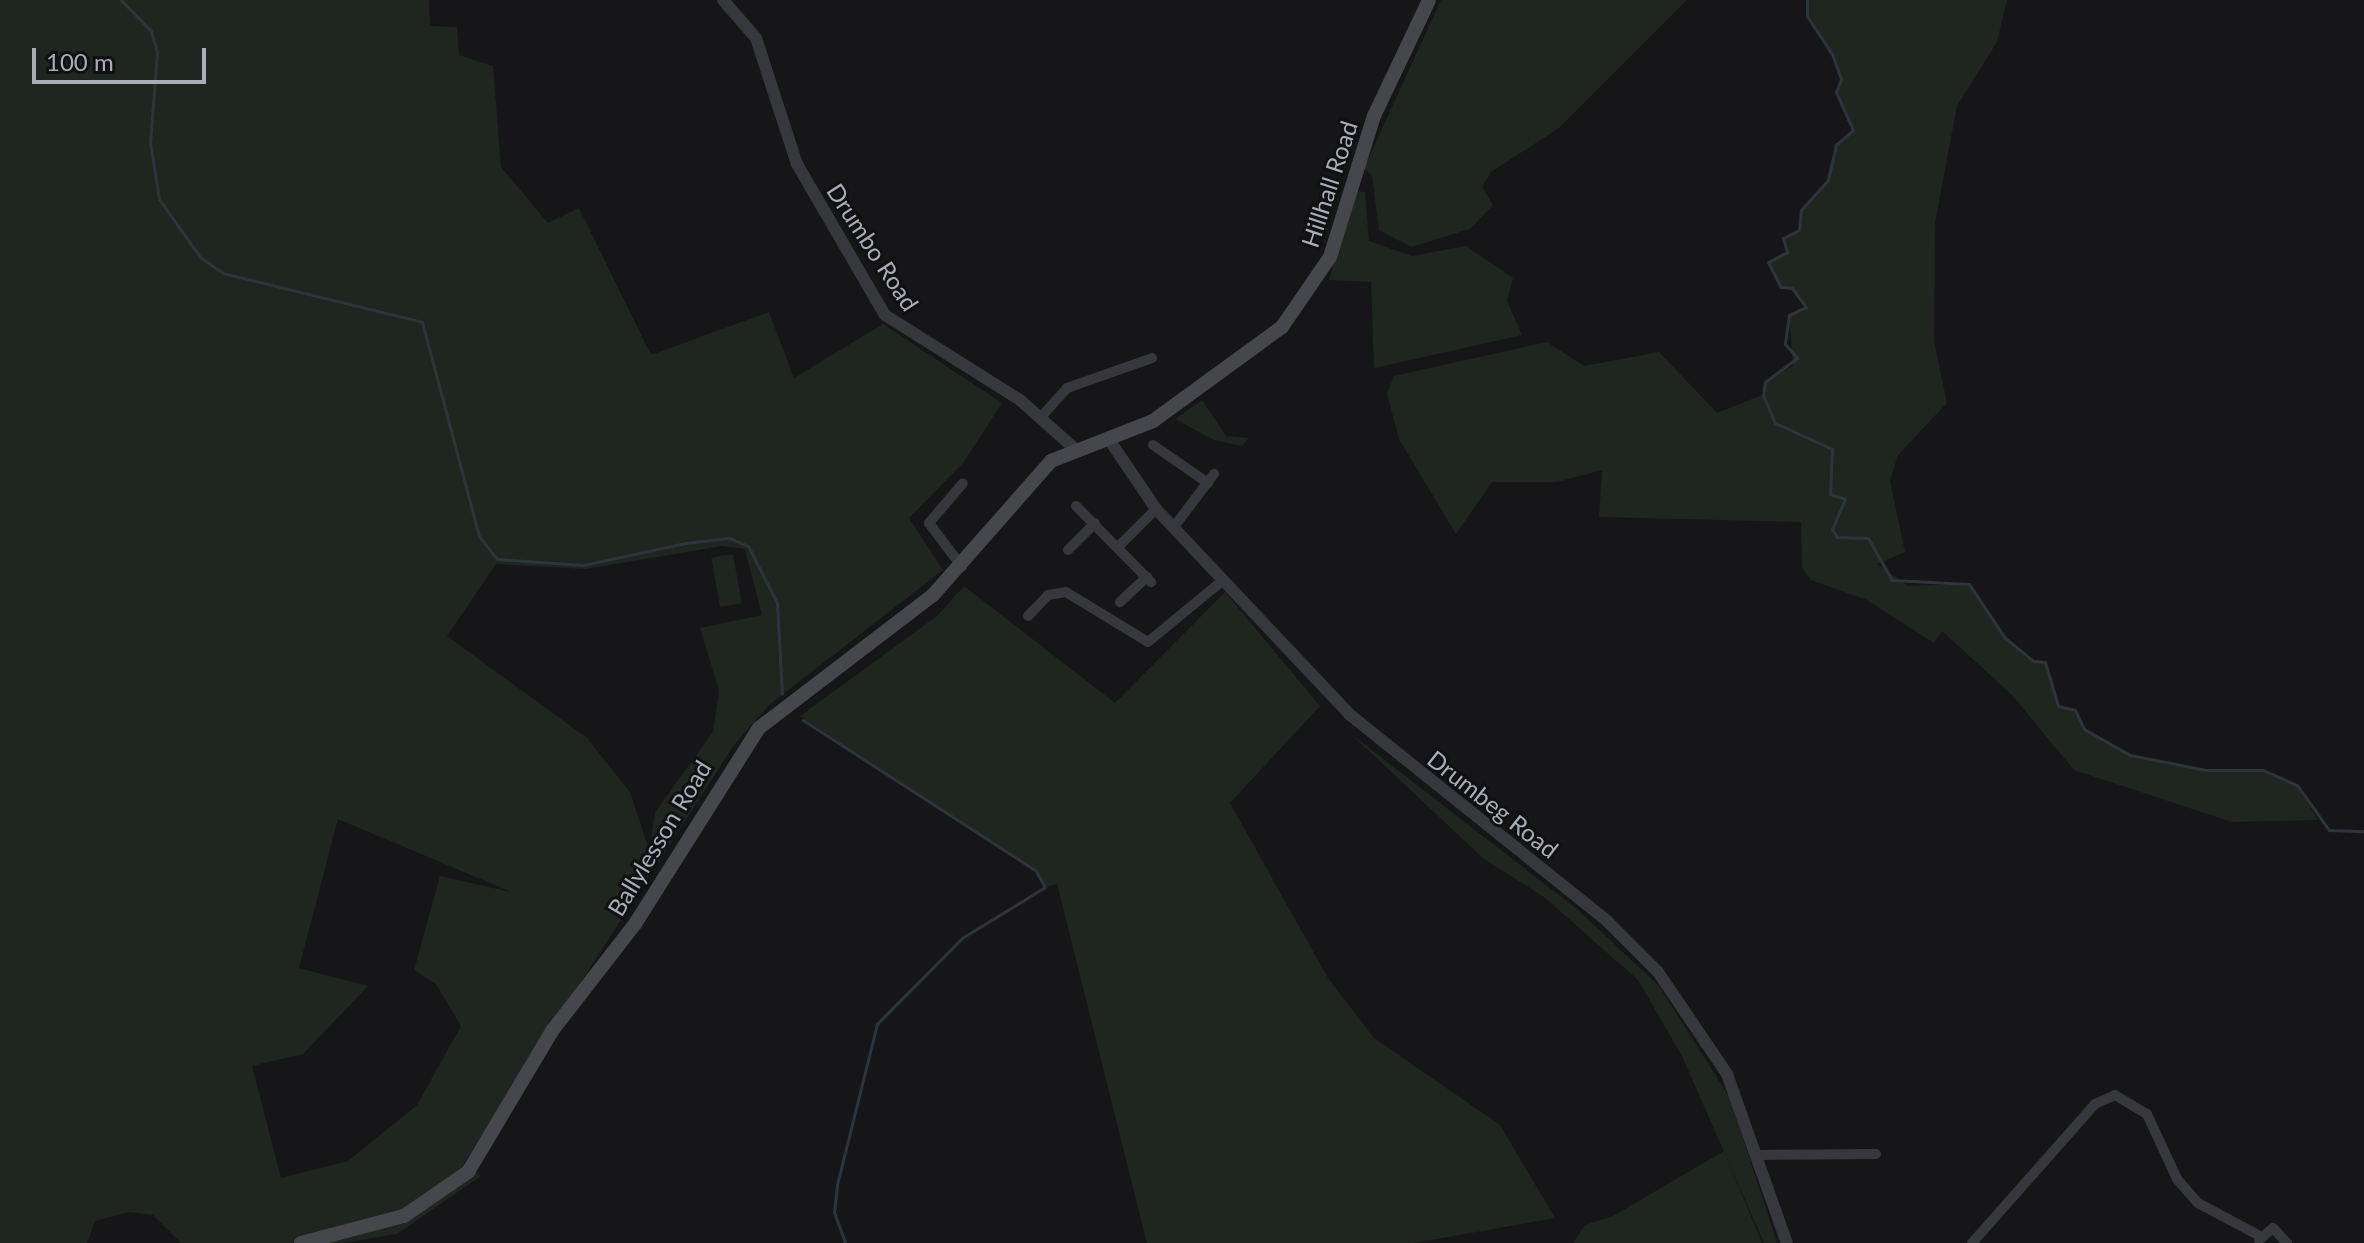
<!DOCTYPE html>
<style>
body{margin:0}
#map{position:relative;width:2364px;height:1243px;overflow:hidden;background:#161618;font-family:Lato,sans-serif}
div>[style]{position:absolute}
.green>*{inset:0;background:#1e261f;transform-origin:0 0}
.stream>*{height:3px;margin:-1.5px;padding:0 1.5px;transform-origin:1.5px;border-radius:1.5px;background:#2c353c}
.minor>*{height:10px;margin:-5px;padding:0 5px;transform-origin:5px;border-radius:5px;background:#37383d}
.tertiary>*{height:12px;margin:-6px;padding:0 6px;transform-origin:6px;border-radius:6px;background:#37383d}
.secondary>*{height:14px;margin:-7px;padding:0 7px;transform-origin:7px;border-radius:7px;background:#45474d}
span{translate:-50% -50%;white-space:nowrap;text-align:center;line-height:1.15;-webkit-text-stroke:6px #111113;paint-order:stroke}
.street-label{font-size:24px;color:#a8adb8}
.scale{position:absolute;left:32px;top:48px;width:174px;height:36px;box-sizing:border-box;border:4px solid #a8adb8;border-top:0;padding-left:10px;font-size:24px;line-height:28px;white-space:nowrap;color:#a8adb8;-webkit-text-stroke:6px #111113;paint-order:stroke}
</style>
<div id="map">
<div class="green">
<i style="clip-path:polygon(evenodd,0 0,429px 0,430px 26px,457px 27px,459px 55px,493px 66px,501px 167px,548px 223px,579px 208px,651px 355px,769px 312px,794px 378px,883px 324px,1002px 403px,963px 463px,909px 518px,943px 570px,769px 705px,734px 745px,464px 1163px,481px 1176px,397px 1234px,342px 1243px,181px 1243px,153px 1215px,130px 1212px,95px 1221px,87px 1243px,0 1243px,0 0,722px 546px,745px 549px,762px 615px,700px 628px,719px 690px,713px 732px,655px 812px,649px 850px,630px 792px,587px 738px,447px 636px,496px 564px,586px 569px,722px 546px,0 0,338px 819px,511px 892px,440px 876px,414px 970px,436px 984px,461px 1026px,417px 1105px,348px 1161px,281px 1178px,252px 1066px,303px 1054px,368px 986px,299px 968px,338px 819px)"></i>
<i style="clip-path:polygon(1441px 0,1687px 0,1559px 128px,1491px 172px,1482px 187px,1493px 205px,1470px 229px,1411px 247px,1379px 230px,1372px 176px,1364px 168px)"></i>
<i style="clip-path:polygon(1807px 0,2007px 0,1997px 42px,1957px 106px,1935px 223px,1934px 341px,1947px 403px,1898px 455px,1890px 481px,1905px 552px,1877px 564px,1908px 586px,1969px 584px,2005px 638px,2033px 661px,2045px 662px,2058px 706px,2075px 710px,2084px 728px,2130px 755px,2206px 770px,2263px 770px,2297px 785px,2318px 820px,2232px 822px,2074px 770px,2012px 695px,1942px 631px,1934px 643px,1867px 600px,1811px 580px,1802px 568px,1801px 522px,1599px 517px,1602px 470px,1557px 482px,1492px 482px,1456px 534px,1399px 439px,1387px 394px,1394px 376px,1547px 342px,1584px 366px,1659px 352px,1717px 413px,1762px 395px,1765px 382px,1793px 366px,1789px 315px,1806px 306px,1792px 288px,1781px 287px,1768px 262px,1787px 252px,1783px 238px,1799px 230px,1801px 210px,1828px 180px,1836px 145px,1853px 130px,1836px 92px,1841px 79px,1832px 54px,1807px 16px)"></i>
<i style="clip-path:polygon(1356px 191px,1365px 192px,1369px 241px,1412px 256px,1466px 246px,1513px 278px,1507px 301px,1522px 335px,1374px 368px,1371px 282px,1329px 280px)"></i>
<i style="clip-path:polygon(1202px 400px,1226px 436px,1249px 438px,1242px 446px,1214px 440px,1175px 419px)"></i>
<i style="left:733px;top:554px;width:50px;height:22px;rotate:80deg"></i>
<i style="clip-path:polygon(964px 586px,1115px 703px,1225px 592px,1320px 706px,1230px 803px,1328px 978px,1374px 1038px,1500px 1125px,1555px 1218px,1414px 1243px,1147px 1243px,1057px 884px,1045px 887px,1036px 871px,800px 716px,937px 616px)"></i>
<i style="clip-path:polygon(1351px 734px,1577px 909px,1659px 986px,1730px 1098px,1777px 1243px,1764px 1243px,1682px 1056px,1638px 980px,1544px 897px,1484px 859px)"></i>
<i style="clip-path:polygon(1724px 1151px,1762px 1243px,1573px 1243px,1585px 1225px,1613px 1216px)"></i>
</div>
<div class="stream">
<i style="left:121px;top:0;width:43px;rotate:45.9deg"></i>
<i style="left:151px;top:31px;width:22px;rotate:74deg"></i>
<i style="left:157px;top:52px;width:90px;rotate:94.4deg"></i>
<i style="left:150px;top:142px;width:58px;rotate:81deg"></i>
<i style="left:159px;top:199px;width:71px;rotate:54.7deg"></i>
<i style="left:200px;top:257px;width:28px;rotate:35deg"></i>
<i style="left:223px;top:273px;width:205px;rotate:13.8deg"></i>
<i style="left:422px;top:322px;width:221px;rotate:75.1deg"></i>
<i style="left:479px;top:536px;width:29px;rotate:52deg"></i>
<i style="left:497px;top:559px;width:86px;rotate:4deg"></i>
<i style="left:583px;top:565px;width:105px;rotate:-12.1deg"></i>
<i style="left:686px;top:543px;width:43px;rotate:-6.6deg"></i>
<i style="left:729px;top:538px;width:21px;rotate:23deg"></i>
<i style="left:748px;top:546px;width:64px;rotate:63deg"></i>
<i style="left:777px;top:603px;width:91px;rotate:86.9deg"></i>
<i style="left:1807px;top:0;width:16px;rotate:90deg"></i>
<i style="left:1807px;top:16px;width:45px;rotate:56.7deg"></i>
<i style="left:1832px;top:54px;width:27px;rotate:70deg"></i>
<i style="left:1841px;top:79px;width:14px;rotate:111deg"></i>
<i style="left:1836px;top:92px;width:42px;rotate:65.9deg"></i>
<i style="left:1853px;top:130px;width:23px;rotate:139deg"></i>
<i style="left:1836px;top:145px;width:36px;rotate:103deg"></i>
<i style="left:1828px;top:180px;width:40px;rotate:132deg"></i>
<i style="left:1801px;top:210px;width:20px;rotate:96deg"></i>
<i style="left:1799px;top:230px;width:18px;rotate:153deg"></i>
<i style="left:1783px;top:238px;width:15px;rotate:74deg"></i>
<i style="left:1787px;top:252px;width:21px;rotate:152deg"></i>
<i style="left:1768px;top:262px;width:28px;rotate:63deg"></i>
<i style="left:1781px;top:287px;width:11px;rotate:5deg"></i>
<i style="left:1792px;top:288px;width:24px;rotate:54deg"></i>
<i style="left:1806px;top:307px;width:19px;rotate:155deg"></i>
<i style="left:1789px;top:315px;width:29px;rotate:98deg"></i>
<i style="left:1785px;top:344px;width:18px;rotate:49deg"></i>
<i style="left:1797px;top:358px;width:40px;rotate:143deg"></i>
<i style="left:1765px;top:382px;width:13px;rotate:99deg"></i>
<i style="left:1763px;top:395px;width:30px;rotate:67deg"></i>
<i style="left:1775px;top:423px;width:63px;rotate:24.5deg"></i>
<i style="left:1832px;top:449px;width:45px;rotate:92.5deg"></i>
<i style="left:1830px;top:494px;width:16px;rotate:18deg"></i>
<i style="left:1845px;top:499px;width:33px;rotate:113deg"></i>
<i style="left:1832px;top:529px;width:9px;rotate:58deg"></i>
<i style="left:1837px;top:537px;width:31px;rotate:2deg"></i>
<i style="left:1868px;top:538px;width:48px;rotate:60.3deg"></i>
<i style="left:1892px;top:580px;width:77px;rotate:3deg"></i>
<i style="left:1969px;top:584px;width:65px;rotate:56.3deg"></i>
<i style="left:2005px;top:638px;width:36px;rotate:39deg"></i>
<i style="left:2033px;top:661px;width:12px;rotate:5deg"></i>
<i style="left:2045px;top:662px;width:46px;rotate:73.5deg"></i>
<i style="left:2058px;top:706px;width:17px;rotate:13deg"></i>
<i style="left:2075px;top:710px;width:21px;rotate:65deg"></i>
<i style="left:2084px;top:729px;width:53px;rotate:29.5deg"></i>
<i style="left:2130px;top:755px;width:77px;rotate:11.2deg"></i>
<i style="left:2206px;top:770px;width:57px"></i>
<i style="left:2263px;top:770px;width:37px;rotate:24deg"></i>
<i style="left:2297px;top:785px;width:55px;rotate:54.6deg"></i>
<i style="left:2329px;top:830px;width:35px;rotate:2deg"></i>
<i style="left:803px;top:720px;width:278px;rotate:32.9deg"></i>
<i style="left:1036px;top:871px;width:18px;rotate:61deg"></i>
<i style="left:1045px;top:887px;width:97px;rotate:148.4deg"></i>
<i style="left:962px;top:938px;width:121px;rotate:134.7deg"></i>
<i style="left:877px;top:1024px;width:166px;rotate:104deg"></i>
<i style="left:837px;top:1185px;width:27px;rotate:96deg"></i>
<i style="left:834px;top:1212px;width:33px;rotate:70deg"></i>
</div>
<div class="minor">
<i style="left:1041px;top:417px;width:39px;rotate:-48deg"></i>
<i style="left:1067px;top:388px;width:90px;rotate:-19.4deg"></i>
<i style="left:1153px;top:445px;width:67px;rotate:34.6deg"></i>
<i style="left:1076px;top:506px;width:107px;rotate:45.4deg"></i>
<i style="left:1173px;top:528px;width:68px;rotate:-52.8deg"></i>
<i style="left:1118px;top:547px;width:54px;rotate:-45deg"></i>
<i style="left:1068px;top:550px;width:38px;rotate:-45deg"></i>
<i style="left:962px;top:567px;width:55px;rotate:-126.9deg"></i>
<i style="left:929px;top:523px;width:52px;rotate:-49.6deg"></i>
<i style="left:1120px;top:602px;width:37px;rotate:-43deg"></i>
<i style="left:1028px;top:616px;width:29px;rotate:-46deg"></i>
<i style="left:1048px;top:595px;width:18px;rotate:-9deg"></i>
<i style="left:1066px;top:592px;width:96px;rotate:31.4deg"></i>
<i style="left:1148px;top:642px;width:96px;rotate:-39.5deg"></i>
<i style="left:1760px;top:1155px;width:116px;rotate:-0.5deg"></i>
<i style="left:2259px;top:1240px;width:18px;rotate:-41deg"></i>
<i style="left:2273px;top:1228px;width:21px;rotate:47deg"></i>
<i style="left:1972px;top:1243px;width:186px;rotate:-48.5deg"></i>
<i style="left:2095px;top:1104px;width:22px;rotate:-24deg"></i>
<i style="left:2115px;top:1095px;width:37px;rotate:31deg"></i>
<i style="left:2147px;top:1114px;width:72px;rotate:65.2deg"></i>
<i style="left:2177px;top:1179px;width:32px;rotate:49deg"></i>
<i style="left:2198px;top:1203px;width:70px;rotate:28deg"></i>
</div>
<div class="tertiary">
<i style="left:723px;top:0;width:50px;rotate:49deg"></i>
<i style="left:756px;top:38px;width:133px;rotate:72deg"></i>
<i style="left:797px;top:164px;width:175px;rotate:59.8deg"></i>
<i style="left:885px;top:315px;width:160px;rotate:32.2deg"></i>
<i style="left:1020px;top:400px;width:71px;rotate:41.6deg"></i>
<i style="left:1108px;top:438px;width:86px;rotate:55.9deg"></i>
<i style="left:1156px;top:509px;width:282px;rotate:46.7deg"></i>
<i style="left:1349px;top:714px;width:331px;rotate:38.7deg"></i>
<i style="left:1607px;top:921px;width:72px;rotate:45deg"></i>
<i style="left:1658px;top:972px;width:123px;rotate:55.9deg"></i>
<i style="left:1727px;top:1074px;width:179px;rotate:70.5deg"></i>
</div>
<div class="secondary">
<i style="left:301px;top:1243px;width:106px;rotate:-14.7deg"></i>
<i style="left:404px;top:1216px;width:78px;rotate:-34.5deg"></i>
<i style="left:468px;top:1172px;width:164px;rotate:-59.2deg"></i>
<i style="left:552px;top:1031px;width:135px;rotate:-52.2deg"></i>
<i style="left:635px;top:924px;width:232px;rotate:-57.7deg"></i>
<i style="left:759px;top:728px;width:219px;rotate:-37.4deg"></i>
<i style="left:933px;top:595px;width:179px;rotate:-48.6deg"></i>
<i style="left:1051px;top:461px;width:110px;rotate:-21.4deg"></i>
<i style="left:1153px;top:421px;width:160px;rotate:-36.1deg"></i>
<i style="left:1282px;top:327px;width:85px;rotate:-55.6deg"></i>
<i style="left:1330px;top:257px;width:148px;rotate:-72.7deg"></i>
<i style="left:1374px;top:116px;width:128px;rotate:-64.6deg"></i>
</div>
<div class="street-label">
<span style="left:1329px;top:184px;rotate:-72deg">Hillhall Road</span>
<span style="left:873px;top:247px;rotate:57deg">Drumbo Road</span>
<span style="left:1493px;top:804px;rotate:38deg">Drumbeg Road</span>
<span style="left:659px;top:838px;rotate:-59deg">Ballylesson Road</span>
</div>
<div class="scale">100 m</div>
</div>
